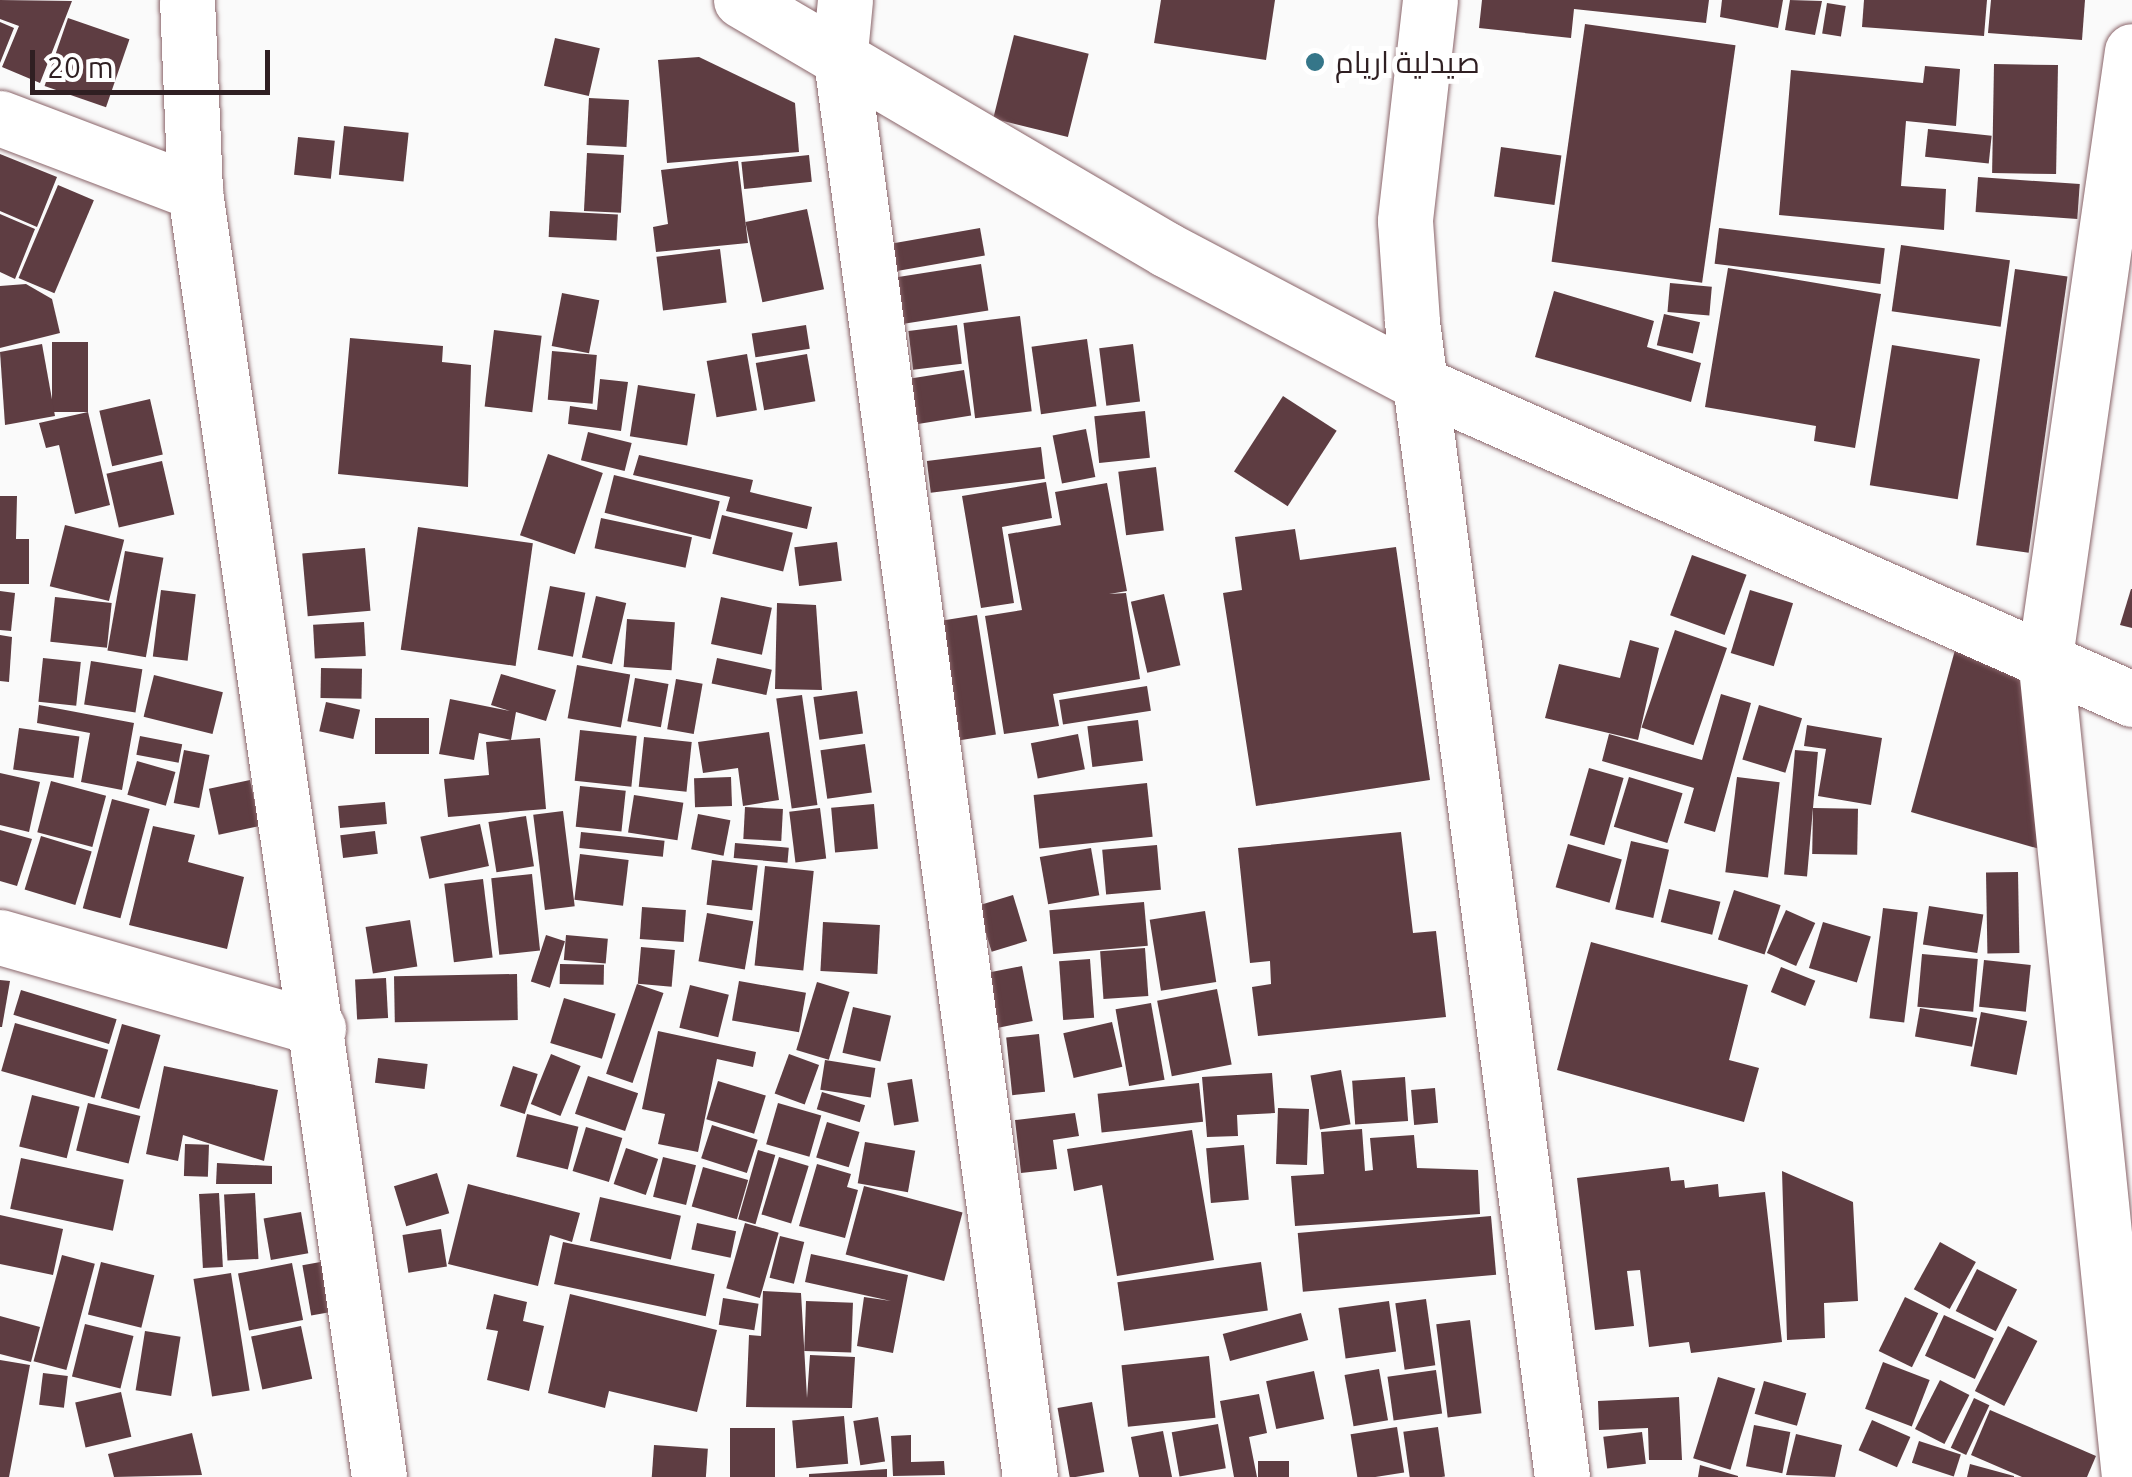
<!DOCTYPE html>
<meta charset="utf-8">
<style>
body{margin:0}
#map{position:relative;width:2132px;height:1477px;overflow:hidden;background:#fafafa;font-family:Ubuntu,Cairo,sans-serif}
div>[style]{position:absolute}
.building>*{inset:0;background:#5e3d42;transform-origin:0 0}
.roads{filter:drop-shadow(0 0 2px #8a656a) drop-shadow(0 0 2px #8a656a)}
.minor>*{height:55px;margin:-27.5px;padding:0 27.5px;transform-origin:27.5px;border-radius:27.5px;background:#fff}
.dots>*{width:28px;height:28px;translate:-50% -50%;box-sizing:border-box;border:5px solid #fff;border-radius:50%}
span{translate:-50% -50%;white-space:nowrap;text-align:center;line-height:1.15;-webkit-text-stroke:10px #fff;paint-order:stroke}
.poi-label{font-size:30px;color:#2f1f22}
.left{translate:0 -50%;text-align:left}
.scale{position:absolute;left:30px;top:50px;width:240px;height:45px;box-sizing:border-box;border:5px solid #2f1f22;border-top:0;padding-left:12px;font-size:30px;line-height:35px;white-space:nowrap;color:#2f1f22;-webkit-text-stroke:8px #fff;paint-order:stroke}
</style>
<div id="map">
<div class="building">
<i style="clip-path:polygon(0 0,72px 1px,40px 83px,2px 67px,19px 26px,0 19px)"></i>
<i style="clip-path:polygon(1161px 0,1275px 0,1266px 60px,1154px 43px)"></i>
<i style="clip-path:polygon(1482px 0,1709px 0,1706px 23px,1574px 9px,1571px 38px,1479px 28px)"></i>
<i style="clip-path:polygon(1722px 0,1783px 0,1778px 28px,1720px 17px)"></i>
<i style="clip-path:polygon(1790px 0,1822px 1px,1815px 35px,1785px 30px)"></i>
<i style="clip-path:polygon(1864px 0,1987px 0,1984px 36px,1862px 27px)"></i>
<i style="clip-path:polygon(1991px 0,2085px 0,2082px 40px,1988px 33px)"></i>
<i style="left:1827px;top:3px;width:19px;height:31px;rotate:9deg"></i>
<i style="left:68px;top:18px;width:65px;height:72px;rotate:19deg"></i>
<i style="clip-path:polygon(0 22px,14px 28px,0 63px)"></i>
<i style="left:1585px;top:24px;width:152px;height:240px;rotate:8deg"></i>
<i style="left:1014px;top:35px;width:77px;height:86px;rotate:14deg"></i>
<i style="left:555px;top:38px;width:46px;height:49px;rotate:13deg"></i>
<i style="clip-path:polygon(699px 57px,795px 103px,799px 152px,667px 163px,658px 60px)"></i>
<i style="left:1994px;top:64px;width:64px;height:109px;rotate:1deg"></i>
<i style="clip-path:polygon(1925px 66px,1960px 69px,1956px 126px,1906px 121px,1901px 186px,1946px 189px,1944px 230px,1779px 215px,1791px 70px,1923px 83px)"></i>
<i style="left:589px;top:98px;width:40px;height:47px;rotate:3deg"></i>
<i style="left:344px;top:126px;width:65px;height:49px;rotate:6deg"></i>
<i style="left:1928px;top:129px;width:64px;height:28px;rotate:6deg"></i>
<i style="left:298px;top:137px;width:37px;height:38px;rotate:6deg"></i>
<i style="left:1501px;top:147px;width:61px;height:50px;rotate:8deg"></i>
<i style="left:587px;top:153px;width:37px;height:58px;rotate:3deg"></i>
<i style="clip-path:polygon(0 154px,57px 177px,37px 227px,0 211px)"></i>
<i style="left:809px;top:155px;width:27px;height:68px;rotate:84deg"></i>
<i style="clip-path:polygon(738px 161px,748px 243px,656px 252px,653px 227px,668px 224px,661px 170px)"></i>
<i style="left:1978px;top:177px;width:102px;height:35px;rotate:4deg"></i>
<i style="left:58px;top:185px;width:39px;height:101px;rotate:23deg"></i>
<i style="left:807px;top:209px;width:82px;height:63px;rotate:78deg"></i>
<i style="left:550px;top:211px;width:68px;height:26px;rotate:3deg"></i>
<i style="clip-path:polygon(0 214px,35px 229px,15px 279px,0 272px)"></i>
<i style="left:980px;top:228px;width:28px;height:92px;rotate:80deg"></i>
<i style="left:1719px;top:228px;width:167px;height:36px;rotate:7deg"></i>
<i style="left:1901px;top:245px;width:110px;height:67px;rotate:8deg"></i>
<i style="left:720px;top:249px;width:54px;height:64px;rotate:83deg"></i>
<i style="left:981px;top:264px;width:47px;height:87px;rotate:81deg"></i>
<i style="clip-path:polygon(1728px 268px,1881px 294px,1855px 448px,1814px 441px,1816px 426px,1705px 407px)"></i>
<i style="left:2015px;top:269px;width:53px;height:279px;rotate:8deg"></i>
<i style="left:1670px;top:283px;width:42px;height:29px;rotate:5deg"></i>
<i style="clip-path:polygon(26px 284px,52px 299px,60px 333px,0 348px,0 286px)"></i>
<i style="clip-path:polygon(1554px 291px,1654px 321px,1647px 347px,1701px 363px,1691px 402px,1535px 357px)"></i>
<i style="left:562px;top:293px;width:38px;height:54px;rotate:11deg"></i>
<i style="left:1664px;top:314px;width:37px;height:32px;rotate:13deg"></i>
<i style="left:1020px;top:316px;width:96px;height:57px;rotate:83deg"></i>
<i style="left:806px;top:325px;width:24px;height:55px;rotate:81deg"></i>
<i style="left:957px;top:325px;width:39px;height:49px;rotate:83deg"></i>
<i style="left:494px;top:330px;width:48px;height:77px;rotate:7deg"></i>
<i style="clip-path:polygon(350px 338px,443px 346px,442px 362px,471px 365px,468px 487px,338px 474px)"></i>
<i style="left:1087px;top:339px;width:68px;height:56px;rotate:82deg"></i>
<i style="left:52px;top:342px;width:36px;height:70px"></i>
<i style="clip-path:polygon(42px 344px,55px 416px,5px 425px,0 352px)"></i>
<i style="left:1133px;top:344px;width:58px;height:34px;rotate:83deg"></i>
<i style="left:1892px;top:345px;width:89px;height:142px;rotate:9deg"></i>
<i style="left:552px;top:351px;width:45px;height:49px;rotate:5deg"></i>
<i style="left:747px;top:354px;width:57px;height:41px;rotate:80deg"></i>
<i style="left:807px;top:354px;width:48px;height:52px;rotate:80deg"></i>
<i style="left:964px;top:370px;width:46px;height:54px;rotate:81deg"></i>
<i style="clip-path:polygon(600px 379px,628px 382px,621px 431px,568px 424px,570px 406px,597px 410px)"></i>
<i style="left:638px;top:385px;width:58px;height:52px;rotate:9deg"></i>
<i style="left:1283px;top:396px;width:64px;height:90px;rotate:33deg"></i>
<i style="left:150px;top:399px;width:57px;height:52px;rotate:77deg"></i>
<i style="left:1145px;top:411px;width:47px;height:51px;rotate:84deg"></i>
<i style="clip-path:polygon(88px 412px,110px 505px,75px 514px,59px 445px,46px 448px,39px 423px)"></i>
<i style="left:1086px;top:429px;width:49px;height:34px;rotate:79deg"></i>
<i style="left:588px;top:432px;width:45px;height:29px;rotate:14deg"></i>
<i style="left:1041px;top:447px;width:32px;height:115px;rotate:83deg"></i>
<i style="left:548px;top:454px;width:58px;height:86px;rotate:19deg"></i>
<i style="clip-path:polygon(639px 455px,753px 480px,750px 492px,812px 507px,807px 529px,726px 511px,730px 497px,633px 475px)"></i>
<i style="left:162px;top:461px;width:55px;height:57px;rotate:77deg"></i>
<i style="left:1156px;top:467px;width:64px;height:38px;rotate:83deg"></i>
<i style="left:614px;top:475px;width:109px;height:39px;rotate:14deg"></i>
<i style="clip-path:polygon(1046px 482px,1052px 518px,1002px 527px,1014px 603px,981px 608px,962px 496px)"></i>
<i style="clip-path:polygon(1107px 483px,1127px 591px,1109px 594px,1126px 593px,1140px 679px,1053px 694px,1059px 726px,1004px 734px,985px 616px,1022px 610px,1008px 534px,1061px 525px,1055px 492px)"></i>
<i style="clip-path:polygon(0 496px,17px 496px,16px 539px,29px 539px,29px 584px,0 584px)"></i>
<i style="left:722px;top:515px;width:73px;height:40px;rotate:14deg"></i>
<i style="left:601px;top:518px;width:93px;height:31px;rotate:12deg"></i>
<i style="left:65px;top:525px;width:61px;height:63px;rotate:14deg"></i>
<i style="left:418px;top:527px;width:116px;height:124px;rotate:8deg"></i>
<i style="clip-path:polygon(1295px 529px,1300px 560px,1396px 547px,1430px 780px,1256px 806px,1223px 593px,1242px 590px,1235px 537px)"></i>
<i style="left:837px;top:542px;width:39px;height:43px;rotate:83deg"></i>
<i style="left:365px;top:548px;width:63px;height:63px;rotate:85deg"></i>
<i style="left:125px;top:551px;width:39px;height:101px;rotate:10deg"></i>
<i style="left:1692px;top:555px;width:58px;height:64px;rotate:20deg"></i>
<i style="left:550px;top:586px;width:36px;height:65px;rotate:11deg"></i>
<i style="clip-path:polygon(2131px 589px,2132px 589px,2132px 628px,2120px 625px)"></i>
<i style="left:161px;top:590px;width:35px;height:67px;rotate:7deg"></i>
<i style="left:1750px;top:590px;width:45px;height:66px;rotate:17deg"></i>
<i style="clip-path:polygon(0 591px,15px 593px,11px 631px,0 630px)"></i>
<i style="left:1164px;top:594px;width:73px;height:34px;rotate:77deg"></i>
<i style="left:596px;top:596px;width:31px;height:63px;rotate:13deg"></i>
<i style="left:55px;top:597px;width:57px;height:45px;rotate:6deg"></i>
<i style="left:721px;top:597px;width:52px;height:48px;rotate:12deg"></i>
<i style="clip-path:polygon(777px 603px,816px 605px,822px 690px,775px 689px)"></i>
<i style="left:977px;top:615px;width:121px;height:38px;rotate:81deg"></i>
<i style="left:627px;top:619px;width:48px;height:48px;rotate:4deg"></i>
<i style="left:364px;top:622px;width:34px;height:51px;rotate:87deg"></i>
<i style="left:1675px;top:630px;width:55px;height:103px;rotate:19deg"></i>
<i style="clip-path:polygon(0 635px,12px 637px,9px 682px,0 681px)"></i>
<i style="clip-path:polygon(1630px 640px,1659px 648px,1638px 740px,1545px 718px,1559px 664px,1620px 678px)"></i>
<i style="clip-path:polygon(1955px 650px,2036px 669px,2043px 850px,1911px 812px)"></i>
<i style="left:43px;top:658px;width:38px;height:44px;rotate:6deg"></i>
<i style="left:717px;top:658px;width:56px;height:26px;rotate:12deg"></i>
<i style="left:91px;top:661px;width:52px;height:44px;rotate:9deg"></i>
<i style="left:577px;top:665px;width:54px;height:54px;rotate:10deg"></i>
<i style="left:321px;top:668px;width:41px;height:30px;rotate:1deg"></i>
<i style="clip-path:polygon(501px 674px,556px 690px,546px 721px,516px 712px,511px 740px,479px 733px,474px 760px,439px 754px,450px 699px,510px 711px,491px 705px)"></i>
<i style="left:154px;top:675px;width:71px;height:43px;rotate:14deg"></i>
<i style="left:635px;top:678px;width:34px;height:44px;rotate:10deg"></i>
<i style="left:676px;top:679px;width:27px;height:51px;rotate:10deg"></i>
<i style="left:1147px;top:686px;width:25px;height:89px;rotate:81deg"></i>
<i style="left:857px;top:691px;width:43px;height:44px;rotate:82deg"></i>
<i style="clip-path:polygon(1721px 694px,1751px 703px,1715px 832px,1684px 823px,1694px 788px,1602px 761px,1609px 734px,1702px 760px)"></i>
<i style="left:802px;top:695px;width:111px;height:26px;rotate:82deg"></i>
<i style="left:326px;top:702px;width:35px;height:30px;rotate:13deg"></i>
<i style="clip-path:polygon(39px 705px,134px 723px,122px 790px,81px 782px,90px 733px,37px 723px)"></i>
<i style="left:1759px;top:705px;width:45px;height:57px;rotate:17deg"></i>
<i style="left:375px;top:718px;width:54px;height:36px"></i>
<i style="left:1138px;top:720px;width:41px;height:51px;rotate:83deg"></i>
<i style="clip-path:polygon(1807px 725px,1882px 738px,1871px 805px,1818px 796px,1826px 749px,1804px 746px)"></i>
<i style="left:19px;top:728px;width:61px;height:42px;rotate:8deg"></i>
<i style="left:580px;top:730px;width:57px;height:51px;rotate:6deg"></i>
<i style="clip-path:polygon(769px 732px,779px 800px,743px 806px,738px 768px,703px 773px,698px 742px)"></i>
<i style="left:1078px;top:734px;width:36px;height:48px;rotate:79deg"></i>
<i style="left:140px;top:736px;width:43px;height:19px;rotate:11deg"></i>
<i style="left:644px;top:737px;width:48px;height:50px;rotate:6deg"></i>
<i style="clip-path:polygon(540px 738px,546px 809px,448px 817px,444px 779px,489px 775px,486px 742px)"></i>
<i style="left:865px;top:744px;width:49px;height:45px;rotate:82deg"></i>
<i style="left:184px;top:750px;width:26px;height:54px;rotate:11deg"></i>
<i style="left:1795px;top:750px;width:23px;height:125px;rotate:5deg"></i>
<i style="left:137px;top:761px;width:40px;height:35px;rotate:16deg"></i>
<i style="left:1589px;top:768px;width:36px;height:70px;rotate:16deg"></i>
<i style="clip-path:polygon(0 773px,40px 782px,29px 832px,0 825px)"></i>
<i style="left:731px;top:777px;width:29px;height:37px;rotate:88deg"></i>
<i style="left:1629px;top:777px;width:56px;height:52px;rotate:17deg"></i>
<i style="left:1737px;top:777px;width:43px;height:96px;rotate:7deg"></i>
<i style="left:250px;top:780px;width:47px;height:42px;rotate:78deg"></i>
<i style="left:51px;top:781px;width:57px;height:53px;rotate:15deg"></i>
<i style="left:1147px;top:783px;width:54px;height:114px;rotate:84deg"></i>
<i style="left:580px;top:786px;width:46px;height:41px;rotate:6deg"></i>
<i style="left:634px;top:795px;width:50px;height:38px;rotate:9deg"></i>
<i style="left:112px;top:799px;width:39px;height:113px;rotate:15deg"></i>
<i style="left:385px;top:802px;width:22px;height:47px;rotate:85deg"></i>
<i style="left:874px;top:804px;width:45px;height:43px;rotate:85deg"></i>
<i style="left:745px;top:807px;width:38px;height:32px;rotate:3deg"></i>
<i style="left:820px;top:808px;width:51px;height:31px;rotate:83deg"></i>
<i style="left:1813px;top:808px;width:45px;height:46px;rotate:1deg"></i>
<i style="left:563px;top:811px;width:96px;height:30px;rotate:83deg"></i>
<i style="left:698px;top:814px;width:33px;height:36px;rotate:11deg"></i>
<i style="left:526px;top:816px;width:51px;height:38px;rotate:81deg"></i>
<i style="left:480px;top:824px;width:43px;height:61px;rotate:78deg"></i>
<i style="clip-path:polygon(153px 826px,195px 835px,188px 862px,244px 877px,227px 949px,129px 925px)"></i>
<i style="clip-path:polygon(0 830px,32px 839px,17px 886px,0 881px)"></i>
<i style="left:375px;top:831px;width:23px;height:35px;rotate:83deg"></i>
<i style="left:581px;top:832px;width:84px;height:16px;rotate:6deg"></i>
<i style="clip-path:polygon(1401px 832px,1413px 933px,1436px 931px,1446px 1017px,1258px 1036px,1252px 987px,1271px 984px,1270px 961px,1250px 963px,1238px 848px)"></i>
<i style="left:41px;top:836px;width:53px;height:56px;rotate:17deg"></i>
<i style="left:1631px;top:841px;width:39px;height:70px;rotate:13deg"></i>
<i style="left:735px;top:843px;width:54px;height:15px;rotate:5deg"></i>
<i style="left:1568px;top:844px;width:56px;height:45px;rotate:16deg"></i>
<i style="left:1157px;top:845px;width:45px;height:55px;rotate:85deg"></i>
<i style="left:1091px;top:848px;width:48px;height:52px;rotate:80deg"></i>
<i style="left:580px;top:854px;width:49px;height:46px;rotate:7deg"></i>
<i style="left:712px;top:860px;width:46px;height:45px;rotate:7deg"></i>
<i style="left:765px;top:866px;width:49px;height:100px;rotate:6deg"></i>
<i style="left:2018px;top:872px;width:81px;height:32px;rotate:89deg"></i>
<i style="left:532px;top:874px;width:77px;height:41px;rotate:84deg"></i>
<i style="left:483px;top:879px;width:79px;height:39px;rotate:83deg"></i>
<i style="left:1669px;top:889px;width:53px;height:34px;rotate:14deg"></i>
<i style="left:1734px;top:890px;width:49px;height:52px;rotate:18deg"></i>
<i style="left:1013px;top:895px;width:48px;height:37px;rotate:73deg"></i>
<i style="left:1144px;top:902px;width:44px;height:95px;rotate:85deg"></i>
<i style="left:1929px;top:906px;width:55px;height:39px;rotate:9deg"></i>
<i style="left:642px;top:907px;width:44px;height:32px;rotate:4deg"></i>
<i style="left:1883px;top:908px;width:35px;height:111px;rotate:7deg"></i>
<i style="left:1786px;top:910px;width:32px;height:47px;rotate:24deg"></i>
<i style="left:1205px;top:911px;width:72px;height:56px;rotate:81deg"></i>
<i style="left:707px;top:913px;width:47px;height:49px;rotate:10deg"></i>
<i style="left:410px;top:920px;width:47px;height:45px;rotate:81deg"></i>
<i style="left:823px;top:922px;width:57px;height:49px;rotate:3deg"></i>
<i style="left:1823px;top:922px;width:50px;height:48px;rotate:17deg"></i>
<i style="left:546px;top:935px;width:20px;height:49px;rotate:18deg"></i>
<i style="left:566px;top:935px;width:42px;height:25px;rotate:5deg"></i>
<i style="clip-path:polygon(1591px 942px,1748px 985px,1729px 1060px,1759px 1068px,1744px 1122px,1557px 1070px)"></i>
<i style="left:641px;top:947px;width:34px;height:37px;rotate:5deg"></i>
<i style="left:1145px;top:948px;width:48px;height:45px;rotate:86deg"></i>
<i style="left:1922px;top:954px;width:56px;height:53px;rotate:5deg"></i>
<i style="left:1090px;top:959px;width:59px;height:31px;rotate:86deg"></i>
<i style="left:1984px;top:960px;width:47px;height:47px;rotate:6deg"></i>
<i style="left:560px;top:964px;width:44px;height:20px;rotate:1deg"></i>
<i style="left:1022px;top:966px;width:56px;height:35px;rotate:79deg"></i>
<i style="left:1781px;top:967px;width:37px;height:27px;rotate:22deg"></i>
<i style="left:517px;top:974px;width:46px;height:123px;rotate:89deg"></i>
<i style="left:386px;top:978px;width:40px;height:31px;rotate:87deg"></i>
<i style="clip-path:polygon(0 980px,10px 981px,2px 1027px,0 1027px)"></i>
<i style="left:739px;top:981px;width:68px;height:40px;rotate:10deg"></i>
<i style="left:817px;top:982px;width:34px;height:71px;rotate:17deg"></i>
<i style="left:637px;top:984px;width:28px;height:95px;rotate:19deg"></i>
<i style="left:690px;top:985px;width:40px;height:44px;rotate:14deg"></i>
<i style="left:1217px;top:989px;width:77px;height:61px;rotate:79deg"></i>
<i style="left:21px;top:990px;width:100px;height:26px;rotate:17deg"></i>
<i style="left:564px;top:998px;width:54px;height:47px;rotate:17deg"></i>
<i style="left:1151px;top:1003px;width:78px;height:36px;rotate:80deg"></i>
<i style="left:853px;top:1007px;width:39px;height:47px;rotate:13deg"></i>
<i style="left:1920px;top:1008px;width:58px;height:29px;rotate:10deg"></i>
<i style="left:1981px;top:1012px;width:47px;height:55px;rotate:11deg"></i>
<i style="left:1112px;top:1022px;width:46px;height:50px;rotate:77deg"></i>
<i style="left:15px;top:1023px;width:97px;height:50px;rotate:16deg"></i>
<i style="left:122px;top:1024px;width:40px;height:77px;rotate:16deg"></i>
<i style="clip-path:polygon(658px 1031px,756px 1052px,753px 1067px,717px 1059px,698px 1152px,658px 1144px,665px 1114px,642px 1109px)"></i>
<i style="left:1039px;top:1034px;width:58px;height:33px;rotate:84deg"></i>
<i style="left:551px;top:1054px;width:32px;height:54px;rotate:22deg"></i>
<i style="left:789px;top:1054px;width:32px;height:42px;rotate:20deg"></i>
<i style="left:378px;top:1058px;width:50px;height:25px;rotate:7deg"></i>
<i style="left:825px;top:1060px;width:51px;height:30px;rotate:9deg"></i>
<i style="clip-path:polygon(164px 1066px,278px 1090px,264px 1161px,183px 1135px,178px 1161px,146px 1154px)"></i>
<i style="left:513px;top:1066px;width:26px;height:42px;rotate:18deg"></i>
<i style="left:1341px;top:1070px;width:55px;height:31px;rotate:80deg"></i>
<i style="clip-path:polygon(1272px 1073px,1275px 1113px,1237px 1115px,1238px 1136px,1207px 1137px,1202px 1077px)"></i>
<i style="left:588px;top:1076px;width:53px;height:40px;rotate:19deg"></i>
<i style="left:1405px;top:1077px;width:44px;height:53px;rotate:86deg"></i>
<i style="left:912px;top:1079px;width:43px;height:25px;rotate:81deg"></i>
<i style="left:718px;top:1081px;width:50px;height:40px;rotate:17deg"></i>
<i style="left:1199px;top:1083px;width:39px;height:102px;rotate:84deg"></i>
<i style="left:1435px;top:1088px;width:35px;height:24px;rotate:85deg"></i>
<i style="left:822px;top:1092px;width:45px;height:18px;rotate:17deg"></i>
<i style="left:32px;top:1095px;width:49px;height:53px;rotate:14deg"></i>
<i style="left:88px;top:1103px;width:54px;height:49px;rotate:14deg"></i>
<i style="left:778px;top:1103px;width:45px;height:43px;rotate:16deg"></i>
<i style="left:1278px;top:1108px;width:31px;height:56px;rotate:2deg"></i>
<i style="clip-path:polygon(1075px 1113px,1079px 1136px,1053px 1140px,1057px 1169px,1021px 1173px,1015px 1120px)"></i>
<i style="left:527px;top:1114px;width:53px;height:44px;rotate:14deg"></i>
<i style="left:827px;top:1122px;width:34px;height:37px;rotate:17deg"></i>
<i style="left:712px;top:1125px;width:48px;height:35px;rotate:18deg"></i>
<i style="left:586px;top:1127px;width:38px;height:46px;rotate:17deg"></i>
<i style="clip-path:polygon(1362px 1129px,1365px 1171px,1373px 1170px,1370px 1138px,1414px 1135px,1417px 1168px,1478px 1170px,1480px 1214px,1295px 1226px,1291px 1176px,1324px 1174px,1321px 1132px)"></i>
<i style="clip-path:polygon(1192px 1130px,1214px 1260px,1117px 1276px,1102px 1185px,1074px 1191px,1067px 1149px)"></i>
<i style="left:865px;top:1142px;width:51px;height:42px;rotate:10deg"></i>
<i style="left:185px;top:1144px;width:24px;height:32px;rotate:2deg"></i>
<i style="left:1244px;top:1145px;width:55px;height:38px;rotate:85deg"></i>
<i style="left:626px;top:1148px;width:34px;height:38px;rotate:19deg"></i>
<i style="left:758px;top:1150px;width:18px;height:72px;rotate:16deg"></i>
<i style="left:663px;top:1157px;width:34px;height:41px;rotate:14deg"></i>
<i style="left:779px;top:1157px;width:31px;height:60px;rotate:17deg"></i>
<i style="left:21px;top:1158px;width:105px;height:52px;rotate:12deg"></i>
<i style="clip-path:polygon(217px 1163px,272px 1166px,272px 1184px,216px 1184px)"></i>
<i style="clip-path:polygon(817px 1164px,851px 1174px,847px 1187px,858px 1190px,845px 1238px,799px 1226px)"></i>
<i style="left:703px;top:1167px;width:47px;height:41px;rotate:16deg"></i>
<i style="clip-path:polygon(1669px 1167px,1671px 1181px,1684px 1180px,1685px 1188px,1718px 1184px,1719px 1197px,1765px 1192px,1782px 1342px,1691px 1353px,1689px 1342px,1649px 1347px,1640px 1270px,1627px 1271px,1634px 1326px,1595px 1330px,1577px 1178px)"></i>
<i style="clip-path:polygon(1782px 1171px,1853px 1202px,1858px 1301px,1824px 1303px,1825px 1338px,1787px 1340px)"></i>
<i style="left:437px;top:1173px;width:42px;height:45px;rotate:73deg"></i>
<i style="clip-path:polygon(468px 1184px,580px 1213px,572px 1242px,550px 1235px,538px 1286px,448px 1264px)"></i>
<i style="left:864px;top:1186px;width:102px;height:71px;rotate:15deg"></i>
<i style="left:219px;top:1193px;width:74px;height:20px;rotate:87deg"></i>
<i style="left:255px;top:1193px;width:66px;height:31px;rotate:87deg"></i>
<i style="left:600px;top:1197px;width:83px;height:45px;rotate:13deg"></i>
<i style="left:301px;top:1212px;width:42px;height:38px;rotate:80deg"></i>
<i style="clip-path:polygon(0 1215px,63px 1229px,53px 1275px,0 1264px)"></i>
<i style="left:1491px;top:1216px;width:59px;height:194px;rotate:85deg"></i>
<i style="left:697px;top:1223px;width:40px;height:27px;rotate:12deg"></i>
<i style="left:745px;top:1223px;width:35px;height:68px;rotate:16deg"></i>
<i style="left:441px;top:1229px;width:38px;height:39px;rotate:81deg"></i>
<i style="left:780px;top:1236px;width:25px;height:43px;rotate:14deg"></i>
<i style="left:563px;top:1242px;width:155px;height:43px;rotate:12deg"></i>
<i style="left:1940px;top:1242px;width:41px;height:54px;rotate:29deg"></i>
<i style="clip-path:polygon(811px 1254px,908px 1275px,893px 1353px,857px 1346px,864px 1297px,891px 1301px,805px 1282px)"></i>
<i style="left:62px;top:1255px;width:34px;height:110px;rotate:15deg"></i>
<i style="left:326px;top:1261px;width:51px;height:24px;rotate:80deg"></i>
<i style="left:101px;top:1262px;width:55px;height:54px;rotate:14deg"></i>
<i style="left:1261px;top:1262px;width:49px;height:145px;rotate:82deg"></i>
<i style="left:292px;top:1263px;width:58px;height:55px;rotate:79deg"></i>
<i style="left:1977px;top:1269px;width:45px;height:47px;rotate:27deg"></i>
<i style="left:231px;top:1273px;width:119px;height:38px;rotate:81deg"></i>
<i style="clip-path:polygon(763px 1291px,801px 1293px,807px 1398px,810px 1355px,855px 1357px,852px 1408px,746px 1407px,749px 1335px,761px 1336px)"></i>
<i style="clip-path:polygon(494px 1294px,527px 1302px,523px 1321px,544px 1326px,529px 1391px,487px 1380px,498px 1331px,486px 1329px)"></i>
<i style="clip-path:polygon(570px 1294px,717px 1330px,697px 1412px,609px 1391px,605px 1408px,548px 1393px)"></i>
<i style="left:1905px;top:1297px;width:37px;height:60px;rotate:26deg"></i>
<i style="left:723px;top:1298px;width:36px;height:27px;rotate:9deg"></i>
<i style="left:1426px;top:1299px;width:67px;height:31px;rotate:82deg"></i>
<i style="left:806px;top:1301px;width:47px;height:50px;rotate:2deg"></i>
<i style="left:1389px;top:1301px;width:51px;height:51px;rotate:82deg"></i>
<i style="left:1301px;top:1313px;width:28px;height:81px;rotate:75deg"></i>
<i style="left:1944px;top:1315px;width:55px;height:45px;rotate:25deg"></i>
<i style="clip-path:polygon(0 1316px,40px 1327px,31px 1362px,0 1354px)"></i>
<i style="left:1470px;top:1320px;width:94px;height:34px;rotate:83deg"></i>
<i style="left:85px;top:1324px;width:50px;height:54px;rotate:14deg"></i>
<i style="left:301px;top:1326px;width:54px;height:51px;rotate:78deg"></i>
<i style="left:2008px;top:1326px;width:33px;height:73px;rotate:27deg"></i>
<i style="left:145px;top:1331px;width:36px;height:60px;rotate:9deg"></i>
<i style="left:1209px;top:1356px;width:62px;height:88px;rotate:84deg"></i>
<i style="clip-path:polygon(0 1360px,30px 1365px,9px 1477px,0 1477px)"></i>
<i style="left:1883px;top:1362px;width:50px;height:50px;rotate:21deg"></i>
<i style="left:1379px;top:1369px;width:52px;height:35px;rotate:80deg"></i>
<i style="left:1436px;top:1370px;width:44px;height:49px;rotate:82deg"></i>
<i style="left:1314px;top:1371px;width:49px;height:49px;rotate:78deg"></i>
<i style="left:43px;top:1373px;width:25px;height:32px;rotate:7deg"></i>
<i style="left:1718px;top:1377px;width:39px;height:85px;rotate:17deg"></i>
<i style="left:1940px;top:1380px;width:33px;height:55px;rotate:27deg"></i>
<i style="left:1764px;top:1381px;width:44px;height:34px;rotate:16deg"></i>
<i style="left:121px;top:1392px;width:46px;height:47px;rotate:77deg"></i>
<i style="clip-path:polygon(1259px 1394px,1267px 1433px,1249px 1437px,1257px 1477px,1234px 1477px,1220px 1401px)"></i>
<i style="clip-path:polygon(1679px 1397px,1682px 1460px,1649px 1460px,1648px 1428px,1599px 1430px,1598px 1401px)"></i>
<i style="left:1974px;top:1398px;width:17px;height:55px;rotate:25deg"></i>
<i style="left:1092px;top:1402px;width:71px;height:35px;rotate:80deg"></i>
<i style="clip-path:polygon(1990px 1410px,2096px 1456px,2087px 1477px,2022px 1477px,1971px 1455px)"></i>
<i style="left:844px;top:1416px;width:48px;height:52px;rotate:85deg"></i>
<i style="left:878px;top:1417px;width:45px;height:25px;rotate:81deg"></i>
<i style="left:1872px;top:1420px;width:42px;height:33px;rotate:24deg"></i>
<i style="left:1218px;top:1424px;width:45px;height:47px;rotate:80deg"></i>
<i style="left:1754px;top:1425px;width:37px;height:42px;rotate:11deg"></i>
<i style="left:1397px;top:1427px;width:46px;height:47px;rotate:81deg"></i>
<i style="left:1438px;top:1427px;width:50px;height:35px;rotate:82deg"></i>
<i style="left:730px;top:1428px;width:45px;height:49px"></i>
<i style="clip-path:polygon(1163px 1431px,1172px 1477px,1139px 1477px,1131px 1437px)"></i>
<i style="left:1642px;top:1432px;width:32px;height:39px;rotate:83deg"></i>
<i style="clip-path:polygon(192px 1433px,202px 1475px,114px 1477px,108px 1454px)"></i>
<i style="clip-path:polygon(1796px 1434px,1842px 1445px,1835px 1477px,1786px 1475px)"></i>
<i style="clip-path:polygon(911px 1435px,911px 1462px,944px 1461px,945px 1475px,893px 1476px,891px 1436px)"></i>
<i style="left:1919px;top:1441px;width:44px;height:23px;rotate:18deg"></i>
<i style="left:654px;top:1445px;width:54px;height:32px;rotate:4deg"></i>
<i style="left:1258px;top:1461px;width:31px;height:16px"></i>
<i style="clip-path:polygon(1970px 1464px,2014px 1476px,2014px 1477px,1967px 1477px)"></i>
<i style="clip-path:polygon(1700px 1465px,1738px 1476px,1738px 1477px,1698px 1477px)"></i>
<i style="clip-path:polygon(887px 1469px,887px 1477px,809px 1477px,809px 1474px)"></i>
</div>
<div class="roads">
<div class="minor">
<i style="left:187px;top:0;width:192px;rotate:87.6deg"></i>
<i style="left:195px;top:192px;width:1298px;rotate:81.85deg"></i>
<i style="left:741px;top:0;width:494px;rotate:30.4deg"></i>
<i style="left:1167px;top:250px;width:292px;rotate:27.8deg"></i>
<i style="left:1425px;top:386px;width:773px;rotate:23.88deg"></i>
<i style="left:845px;top:0;width:52px;rotate:95.5deg"></i>
<i style="left:840px;top:52px;width:1438px;rotate:82.41deg"></i>
<i style="left:1430px;top:0;width:222px;rotate:96.5deg"></i>
<i style="left:1405px;top:221px;width:101px;rotate:86deg"></i>
<i style="left:1412px;top:322px;width:1165px;rotate:82.6deg"></i>
<i style="left:0;top:118px;width:209px;rotate:20.8deg"></i>
<i style="left:0;top:937px;width:331px;rotate:16deg"></i>
<i style="left:2129px;top:1477px;width:824px;rotate:-95.85deg"></i>
<i style="left:2045px;top:657px;width:612px;rotate:-81.83deg"></i>
</div>
</div>
<div class="dots">
<i style="left:1315px;top:62px;background:#357689"></i>
</div>
<div class="poi-label">
<span class="left" style="left:1335px;top:62px">صيدلية اريام</span>
</div>
<div class="scale">20 m</div>
</div>
